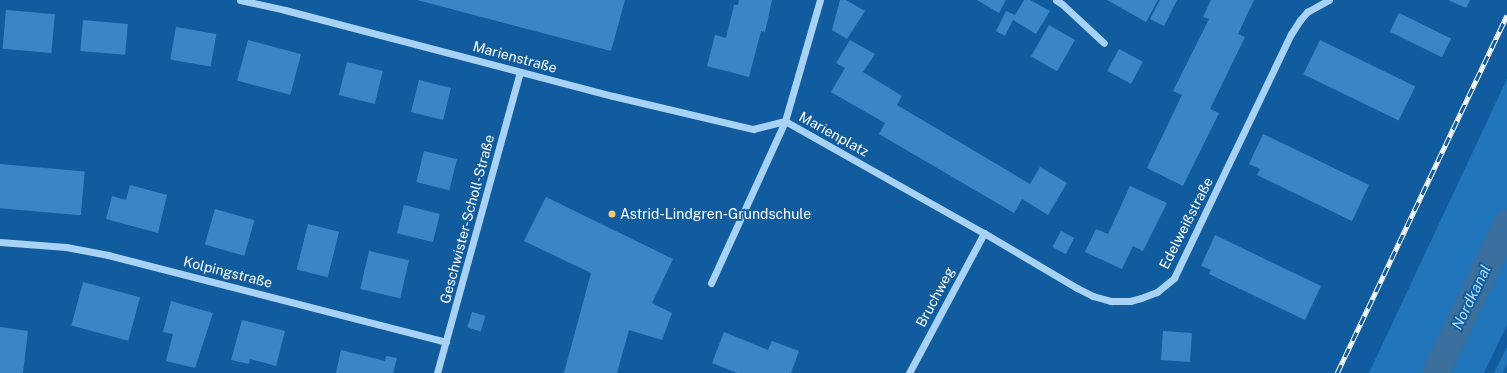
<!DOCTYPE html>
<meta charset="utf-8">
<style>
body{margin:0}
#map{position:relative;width:1507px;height:373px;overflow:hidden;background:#115c9e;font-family:"Public Sans",sans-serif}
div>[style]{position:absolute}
.green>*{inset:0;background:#2075bb}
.canal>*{height:27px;margin:-13.5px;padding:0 13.5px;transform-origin:13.5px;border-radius:13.5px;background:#3a6f9e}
.building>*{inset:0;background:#3a86c5;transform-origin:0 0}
.minor>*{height:7px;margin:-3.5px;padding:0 3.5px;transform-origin:3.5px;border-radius:3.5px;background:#a7d2f5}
.rail>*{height:4.5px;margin-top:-2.25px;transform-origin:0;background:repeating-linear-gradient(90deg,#115c9e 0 9px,#fff 0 18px);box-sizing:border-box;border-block:1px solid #fff}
.dots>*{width:11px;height:11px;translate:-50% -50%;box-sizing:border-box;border:2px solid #115c9e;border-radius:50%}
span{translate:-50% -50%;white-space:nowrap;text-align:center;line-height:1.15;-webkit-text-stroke:3.5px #115c9e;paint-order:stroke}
.street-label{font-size:14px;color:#fff}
.poi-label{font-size:14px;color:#fff}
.left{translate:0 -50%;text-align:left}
.water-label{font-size:15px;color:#b4dbfb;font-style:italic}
</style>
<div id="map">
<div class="green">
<i style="clip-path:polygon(1507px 79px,1507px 325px,1484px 373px,1369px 373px)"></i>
<i style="clip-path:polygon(1507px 347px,1507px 364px,1503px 373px,1494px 373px)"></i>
</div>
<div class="canal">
<i style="left:1435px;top:373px;width:167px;rotate:-64.5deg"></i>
</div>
<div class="building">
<i style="clip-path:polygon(417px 0,625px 0,611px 51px)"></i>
<i style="clip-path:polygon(739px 0,772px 0,765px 32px,761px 31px,749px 77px,707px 66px,715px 35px,726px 38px,734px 5px,738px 5px)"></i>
<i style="clip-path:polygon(840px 0,846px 0,865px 11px,847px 39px,832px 30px)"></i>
<i style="clip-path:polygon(977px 0,1006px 0,999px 13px)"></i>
<i style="clip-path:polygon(1024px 0,1030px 0,1050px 11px,1036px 34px,1013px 20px,1005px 36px,996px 31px,1006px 11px,1015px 15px)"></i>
<i style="clip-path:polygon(1107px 0,1158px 0,1146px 22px)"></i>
<i style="clip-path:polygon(1160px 0,1177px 0,1164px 26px,1150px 19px)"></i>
<i style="clip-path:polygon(1211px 0,1254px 0,1238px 34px,1245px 37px,1210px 109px,1219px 113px,1183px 186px,1147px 168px,1182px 95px,1173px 91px,1209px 19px,1203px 17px)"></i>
<i style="clip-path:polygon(1448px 0,1470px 0,1466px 8px)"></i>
<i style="left:6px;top:10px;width:49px;height:39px;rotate:5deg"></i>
<i style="left:1399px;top:13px;width:58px;height:21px;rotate:26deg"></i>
<i style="left:83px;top:20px;width:45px;height:31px;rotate:5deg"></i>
<i style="left:1049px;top:25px;width:30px;height:36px;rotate:30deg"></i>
<i style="left:176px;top:27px;width:41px;height:33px;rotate:10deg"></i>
<i style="left:248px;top:40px;width:55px;height:42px;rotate:15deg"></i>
<i style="clip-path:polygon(850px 40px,875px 54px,863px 72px,902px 96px,897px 105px,1030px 184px,1040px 167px,1067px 183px,1048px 215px,1022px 199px,1014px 213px,879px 134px,885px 123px,831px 92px,845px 68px,836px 63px)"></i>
<i style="left:1320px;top:40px;width:106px;height:38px;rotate:26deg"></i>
<i style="left:1119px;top:49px;width:27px;height:25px;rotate:28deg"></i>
<i style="left:347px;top:62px;width:37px;height:34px;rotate:14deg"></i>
<i style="left:419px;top:80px;width:33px;height:33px;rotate:14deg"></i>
<i style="clip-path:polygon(1263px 134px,1369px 185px,1352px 221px,1257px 175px,1260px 169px,1249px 164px)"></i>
<i style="left:424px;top:151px;width:34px;height:32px;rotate:14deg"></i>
<i style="left:0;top:164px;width:85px;height:44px;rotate:5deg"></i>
<i style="clip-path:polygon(130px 185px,167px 195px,158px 233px,106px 219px,112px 196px,126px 200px)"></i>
<i style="clip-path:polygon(1130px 186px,1167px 203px,1143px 251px,1133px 246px,1122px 269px,1085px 252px,1096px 229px,1108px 234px)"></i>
<i style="clip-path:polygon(546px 197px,673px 259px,652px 303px,672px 313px,662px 340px,629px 330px,617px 373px,564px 373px,591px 273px,524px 241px)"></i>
<i style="left:404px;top:205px;width:37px;height:29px;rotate:14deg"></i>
<i style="left:215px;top:209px;width:41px;height:37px;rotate:16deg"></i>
<i style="left:308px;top:224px;width:32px;height:47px;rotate:14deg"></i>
<i style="left:1061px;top:231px;width:15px;height:18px;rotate:28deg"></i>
<i style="clip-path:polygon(1215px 235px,1321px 286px,1305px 320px,1209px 274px,1211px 270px,1201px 266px)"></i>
<i style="left:369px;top:251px;width:41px;height:39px;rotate:13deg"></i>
<i style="left:83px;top:282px;width:59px;height:45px;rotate:15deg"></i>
<i style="clip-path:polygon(171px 301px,213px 313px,195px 368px,166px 361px,173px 334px,163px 332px)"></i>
<i style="left:472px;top:312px;width:14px;height:16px;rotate:17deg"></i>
<i style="clip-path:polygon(242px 320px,285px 331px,276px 366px,250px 359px,249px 364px,231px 360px)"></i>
<i style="clip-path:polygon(0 327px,28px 331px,23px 373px,0 373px)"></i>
<i style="left:1163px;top:331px;width:29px;height:29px;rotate:4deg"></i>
<i style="clip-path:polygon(724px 332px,768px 350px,772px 341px,799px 351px,791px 373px,737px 373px,712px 363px)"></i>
<i style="clip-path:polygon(341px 350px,385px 361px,386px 356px,397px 358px,393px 373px,336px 373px)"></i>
</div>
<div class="minor">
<i style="left:240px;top:0;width:46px;rotate:12.5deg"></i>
<i style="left:285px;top:10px;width:339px;rotate:14.7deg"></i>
<i style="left:613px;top:96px;width:144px;rotate:13.3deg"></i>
<i style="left:753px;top:129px;width:33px;rotate:-14deg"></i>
<i style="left:1056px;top:0;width:7px;rotate:34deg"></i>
<i style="left:1062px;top:4px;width:57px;rotate:42.9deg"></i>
<i style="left:785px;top:121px;width:228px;rotate:29.4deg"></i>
<i style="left:984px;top:233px;width:108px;rotate:30.6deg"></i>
<i style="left:1077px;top:288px;width:18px;rotate:27deg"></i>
<i style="left:1093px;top:296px;width:19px;rotate:16deg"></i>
<i style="left:1111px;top:301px;width:19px"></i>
<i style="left:1130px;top:301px;width:11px;rotate:-15deg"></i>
<i style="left:1141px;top:298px;width:17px;rotate:-21deg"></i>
<i style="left:1157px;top:292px;width:22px;rotate:-39deg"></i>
<i style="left:1174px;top:278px;width:271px;rotate:-64.4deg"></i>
<i style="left:1291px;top:34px;width:17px;rotate:-57deg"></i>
<i style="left:1300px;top:20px;width:11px;rotate:-49deg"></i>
<i style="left:1307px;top:12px;width:25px;rotate:-29deg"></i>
<i style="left:0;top:242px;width:66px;rotate:4.3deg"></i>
<i style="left:66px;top:247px;width:43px;rotate:10.8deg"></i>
<i style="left:108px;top:255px;width:349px;rotate:14.4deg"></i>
<i style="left:711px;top:283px;width:178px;rotate:-65.4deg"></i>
<i style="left:785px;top:121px;width:126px;rotate:-73.9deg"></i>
<i style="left:437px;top:373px;width:312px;rotate:-74.6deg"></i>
<i style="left:909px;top:373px;width:159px;rotate:-61.8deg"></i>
</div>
<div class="rail">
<i style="left:1337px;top:373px;width:396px;rotate:-64.6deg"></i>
</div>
<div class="dots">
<i style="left:612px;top:214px;background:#ffc66b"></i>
</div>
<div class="street-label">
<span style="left:515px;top:57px;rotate:15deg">Marienstraße</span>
<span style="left:834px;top:134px;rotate:29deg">Marienplatz</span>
<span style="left:467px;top:219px;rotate:-75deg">Geschwister-Scholl-Straße</span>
<span style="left:1186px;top:223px;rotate:-63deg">Edelweißstraße</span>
<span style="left:228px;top:272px;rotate:14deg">Kolpingstraße</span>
<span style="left:935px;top:297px;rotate:-62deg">Bruchweg</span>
</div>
<div class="poi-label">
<span class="left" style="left:620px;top:214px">Astrid-Lindgren-Grundschule</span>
</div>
<div class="water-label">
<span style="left:1471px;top:297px;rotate:-64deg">Nordkanal</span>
</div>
</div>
